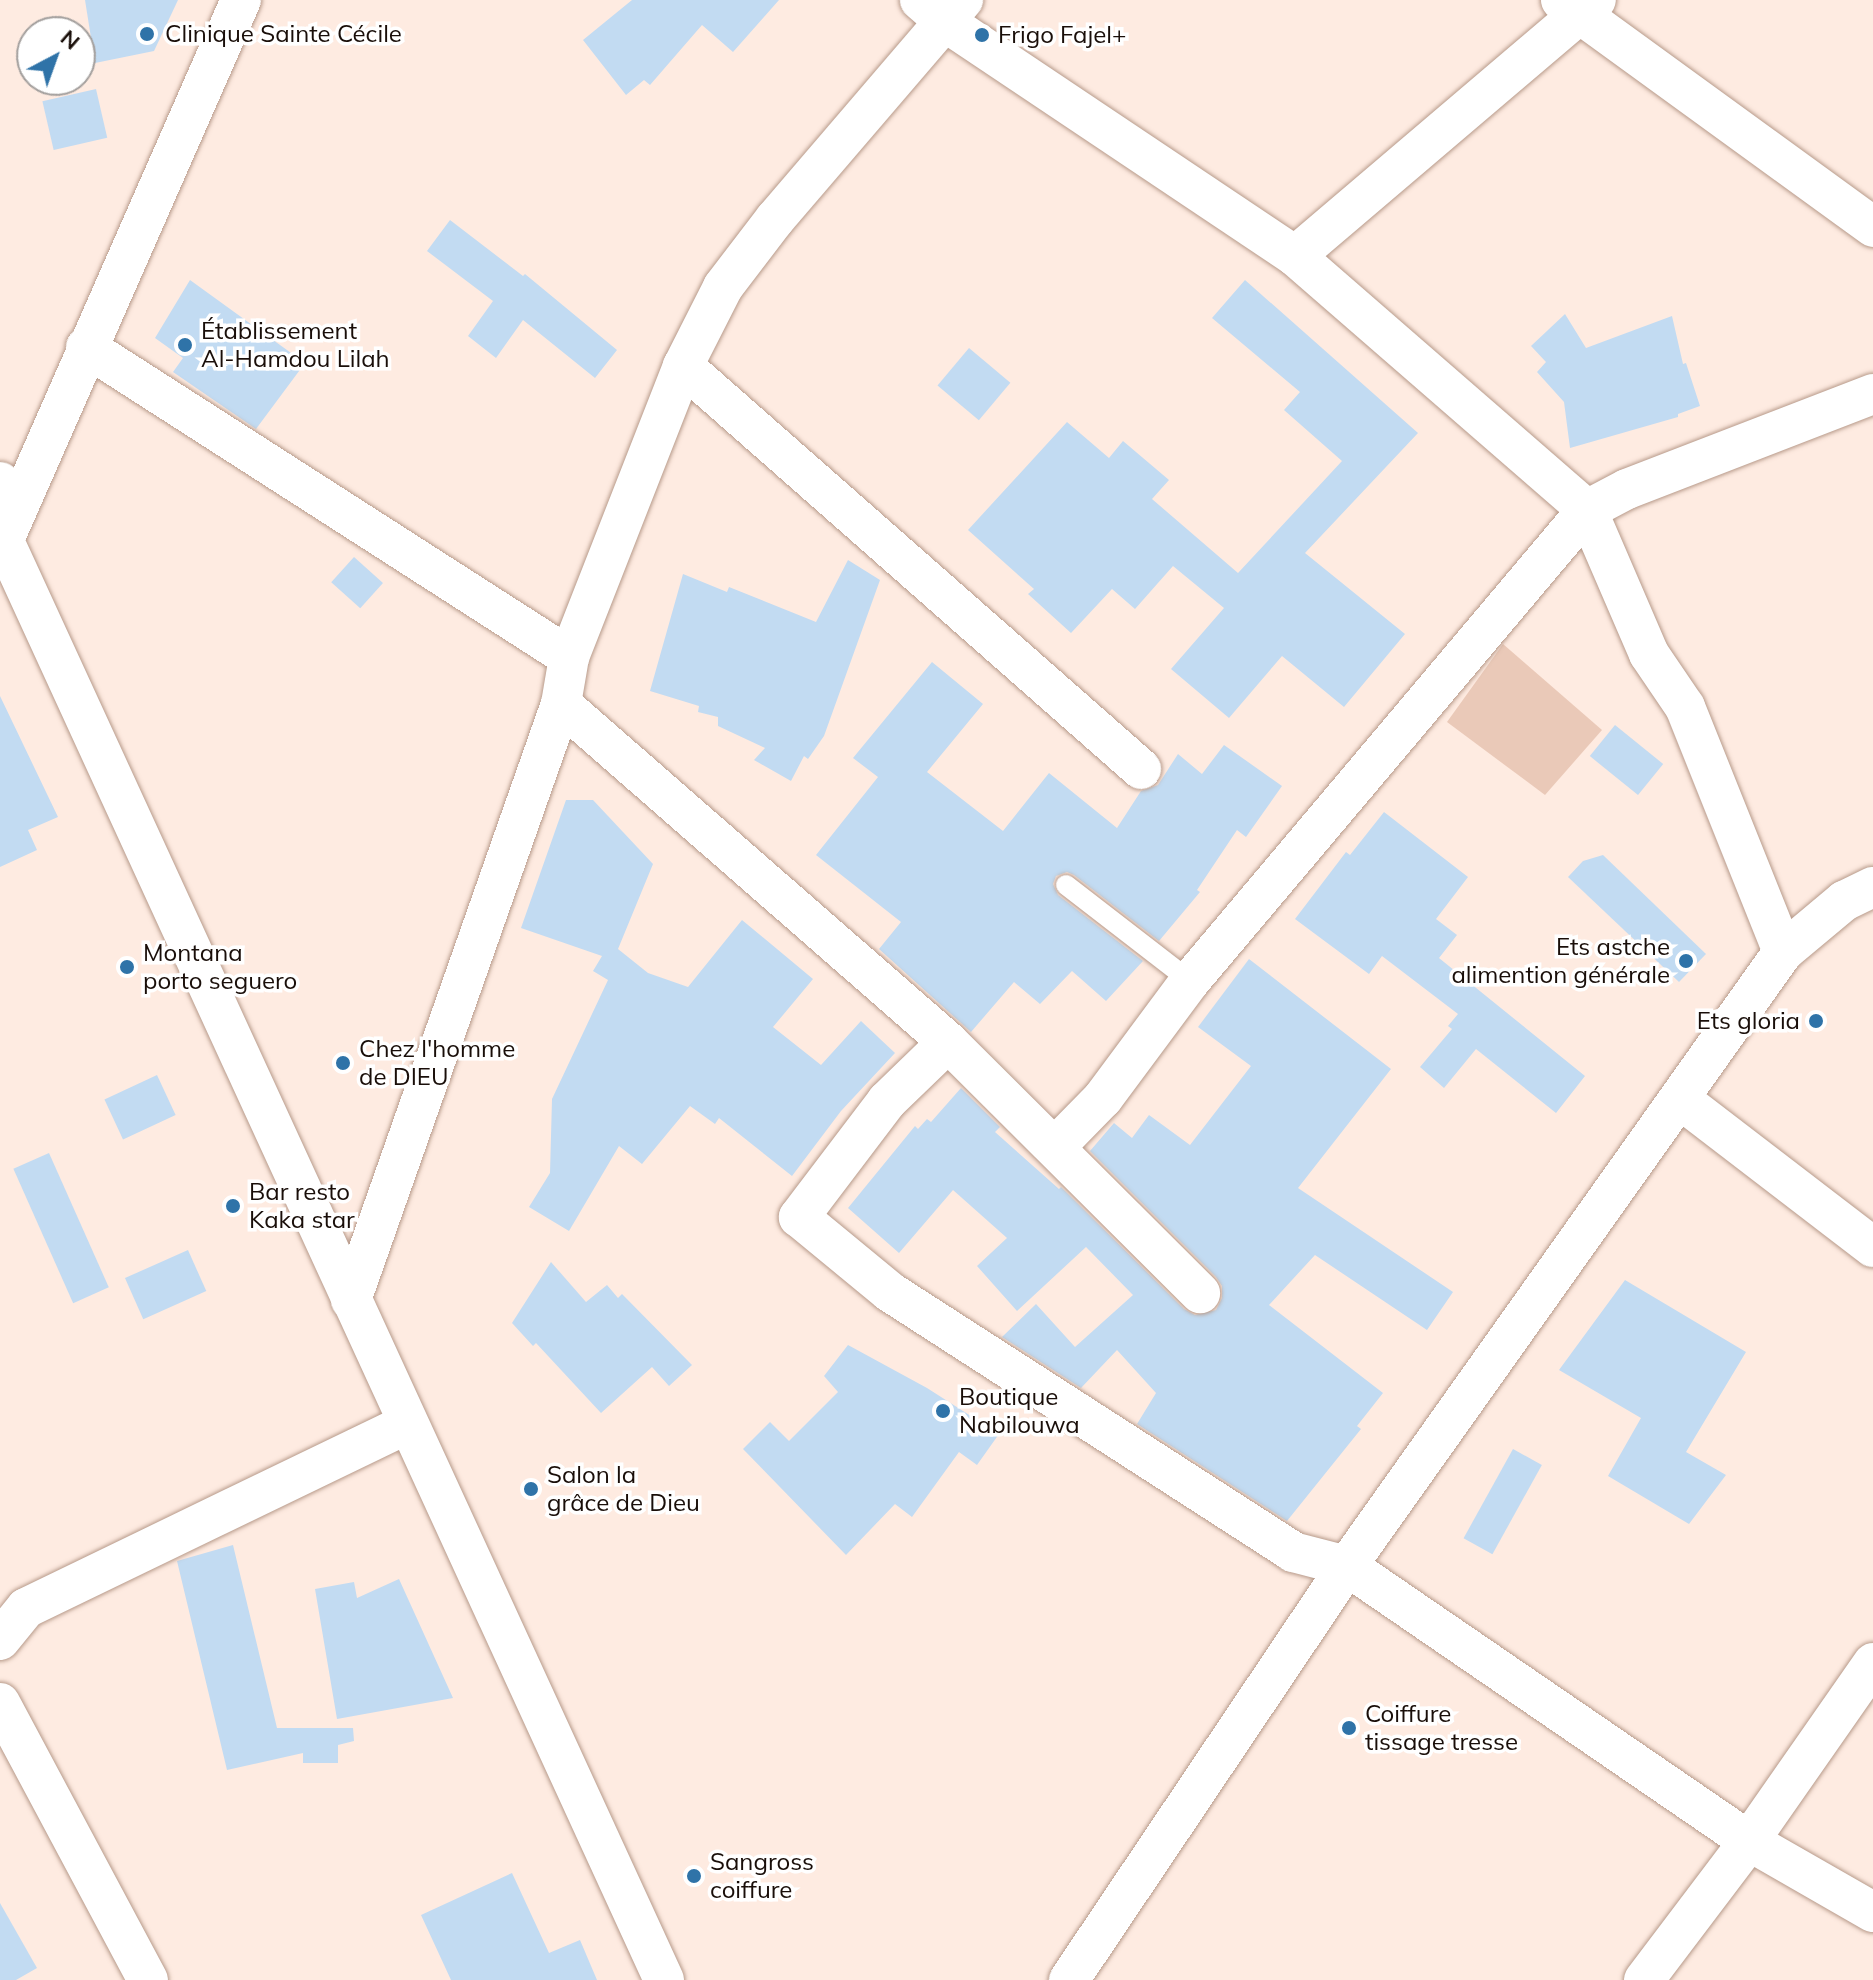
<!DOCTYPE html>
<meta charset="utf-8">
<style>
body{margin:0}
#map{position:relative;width:1873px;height:1980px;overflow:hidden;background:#feebe1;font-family:Mulish,sans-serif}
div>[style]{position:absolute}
.green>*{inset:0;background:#eac9b8}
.building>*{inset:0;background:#c2dbf2;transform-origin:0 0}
.roads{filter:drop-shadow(0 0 2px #b79a8a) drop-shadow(0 0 2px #b79a8a)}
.lane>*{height:20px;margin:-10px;padding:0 10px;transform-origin:10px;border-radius:10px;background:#fff}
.street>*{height:40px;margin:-20px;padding:0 20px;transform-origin:20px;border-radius:20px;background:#fff}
.dots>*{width:22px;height:22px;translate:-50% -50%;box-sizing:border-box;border:4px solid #fff;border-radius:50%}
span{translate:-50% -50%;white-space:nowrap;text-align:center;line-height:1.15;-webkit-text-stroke:7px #fff;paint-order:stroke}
.poi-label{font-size:24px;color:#190e09}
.left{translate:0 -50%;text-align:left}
.right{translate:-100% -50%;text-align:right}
.north{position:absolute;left:16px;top:16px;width:80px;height:80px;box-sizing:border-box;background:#fff;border:2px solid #a39f9d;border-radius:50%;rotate:41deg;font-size:22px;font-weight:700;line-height:32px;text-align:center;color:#190e09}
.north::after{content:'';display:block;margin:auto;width:28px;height:36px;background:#2f73a8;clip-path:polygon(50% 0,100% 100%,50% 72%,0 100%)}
</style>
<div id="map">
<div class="green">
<i style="clip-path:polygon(1503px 644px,1602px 730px,1545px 795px,1447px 722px)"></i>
</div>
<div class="building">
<i style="clip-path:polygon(85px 0,178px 0,154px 51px,95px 63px)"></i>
<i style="clip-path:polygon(632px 0,779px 0,733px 52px,702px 25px,650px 85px,644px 80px,626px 95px,583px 40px)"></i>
<i style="left:96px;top:89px;width:50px;height:55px;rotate:77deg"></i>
<i style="clip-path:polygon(450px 220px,523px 276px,525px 274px,617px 350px,595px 378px,523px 320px,496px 358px,468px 336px,493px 301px,427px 251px)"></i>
<i style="clip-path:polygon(190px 280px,305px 363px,256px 429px,173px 372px,183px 358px,155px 338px)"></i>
<i style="clip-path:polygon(1245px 280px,1418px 433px,1305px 553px,1405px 634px,1344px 707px,1282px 656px,1229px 718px,1171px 669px,1224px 608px,1173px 566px,1135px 609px,1112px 589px,1071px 633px,1028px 594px,1034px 589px,968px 530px,1067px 422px,1109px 458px,1123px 441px,1169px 480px,1152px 499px,1238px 573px,1342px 461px,1284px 410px,1300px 392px,1212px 318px)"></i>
<i style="clip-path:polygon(1565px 314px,1586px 348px,1672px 316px,1683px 364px,1686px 363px,1700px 406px,1678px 414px,1678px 417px,1570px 448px,1564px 402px,1537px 372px,1546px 362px,1531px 346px)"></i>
<i style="left:969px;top:348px;width:54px;height:49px;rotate:40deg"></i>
<i style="left:354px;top:557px;width:39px;height:34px;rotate:42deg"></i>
<i style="clip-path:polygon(848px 560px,880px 580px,824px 736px,808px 759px,804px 756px,791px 781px,754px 760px,765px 748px,718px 726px,718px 717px,698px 712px,699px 706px,650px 691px,683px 574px,727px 592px,729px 587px,816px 622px)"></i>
<i style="clip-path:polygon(932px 662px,983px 704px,927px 772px,1003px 831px,1049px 773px,1117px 828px,1141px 791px,1158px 785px,1178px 754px,1202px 774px,1224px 745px,1282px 786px,1246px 837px,1237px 830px,1197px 890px,1200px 892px,1159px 941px,1074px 875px,1067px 872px,1056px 876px,1053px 884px,1058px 895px,1143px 961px,1106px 1001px,1072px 971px,1040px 1004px,1014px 982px,971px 1032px,879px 949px,901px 922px,816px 855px,878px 777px,853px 758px)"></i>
<i style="clip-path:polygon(0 696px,58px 817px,28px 830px,37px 850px,0 867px)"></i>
<i style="left:1615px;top:725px;width:62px;height:40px;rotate:39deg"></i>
<i style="clip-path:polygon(566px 800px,593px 800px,653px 864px,618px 949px,648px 973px,688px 987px,742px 920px,813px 979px,773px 1027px,821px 1065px,861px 1021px,895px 1053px,841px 1111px,792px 1176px,719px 1118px,715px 1124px,690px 1106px,642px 1164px,619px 1146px,569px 1231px,529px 1207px,550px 1173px,552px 1099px,608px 980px,593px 971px,602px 956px,521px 928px)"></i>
<i style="clip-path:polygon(1384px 812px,1468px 877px,1436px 919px,1457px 935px,1439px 958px,1585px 1076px,1556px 1113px,1476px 1049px,1444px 1088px,1420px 1067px,1452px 1029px,1448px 1026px,1458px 1014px,1382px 956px,1369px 974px,1295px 919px,1346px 852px,1350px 855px)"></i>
<i style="clip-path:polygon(1603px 855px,1706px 954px,1679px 982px,1568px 877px,1583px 861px)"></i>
<i style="clip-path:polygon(1249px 959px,1391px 1069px,1298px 1188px,1453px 1292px,1427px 1330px,1315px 1255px,1269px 1305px,1383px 1393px,1357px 1426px,1361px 1429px,1287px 1521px,1137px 1424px,1156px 1393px,1117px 1350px,1081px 1388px,1002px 1337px,1036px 1304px,1075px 1347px,1133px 1295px,1086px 1247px,1017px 1311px,977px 1266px,1007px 1238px,953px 1190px,899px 1253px,848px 1208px,915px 1126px,918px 1129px,927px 1119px,931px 1122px,961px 1088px,1000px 1127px,995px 1132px,1059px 1189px,1061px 1187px,1184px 1309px,1195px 1315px,1216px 1310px,1222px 1298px,1222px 1286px,1216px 1277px,1090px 1151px,1114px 1123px,1132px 1138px,1149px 1115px,1190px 1145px,1251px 1066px,1198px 1027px)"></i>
<i style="left:157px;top:1075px;width:44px;height:58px;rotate:65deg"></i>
<i style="left:49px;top:1153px;width:147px;height:39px;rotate:66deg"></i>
<i style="left:188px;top:1250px;width:45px;height:69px;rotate:66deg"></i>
<i style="clip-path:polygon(551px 1262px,586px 1302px,607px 1285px,618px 1298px,622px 1294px,692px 1365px,669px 1386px,652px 1367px,601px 1413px,536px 1343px,533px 1346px,512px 1323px)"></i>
<i style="clip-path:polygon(1625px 1280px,1746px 1352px,1686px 1452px,1726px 1475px,1689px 1524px,1608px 1476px,1641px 1418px,1559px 1370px)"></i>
<i style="clip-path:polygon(848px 1345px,927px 1388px,999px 1434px,977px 1465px,959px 1452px,912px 1517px,895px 1504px,846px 1555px,743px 1449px,770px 1422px,789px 1441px,838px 1392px,824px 1376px)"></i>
<i style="left:1513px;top:1449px;width:33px;height:102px;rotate:29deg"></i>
<i style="clip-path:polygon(233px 1545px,277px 1728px,353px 1728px,354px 1741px,338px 1745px,338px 1763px,303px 1763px,303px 1753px,227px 1770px,177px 1561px)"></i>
<i style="clip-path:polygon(399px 1579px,453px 1698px,337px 1719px,315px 1589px,354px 1582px,357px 1598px)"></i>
<i style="clip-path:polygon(512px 1873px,549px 1953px,580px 1940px,597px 1980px,451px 1980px,421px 1915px)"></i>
<i style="clip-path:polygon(0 1903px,37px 1968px,16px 1980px,0 1980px)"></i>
</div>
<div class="roads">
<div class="lane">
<i style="left:1066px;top:885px;width:157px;rotate:37.7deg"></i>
</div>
<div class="street">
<i style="left:920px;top:0;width:32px;rotate:41deg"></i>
<i style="left:944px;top:21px;width:422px;rotate:33.8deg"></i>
<i style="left:1295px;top:256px;width:387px;rotate:41deg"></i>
<i style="left:1587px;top:510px;width:157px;rotate:66.7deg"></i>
<i style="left:1649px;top:654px;width:64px;rotate:55.8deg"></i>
<i style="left:1685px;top:707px;width:264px;rotate:68.2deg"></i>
<i style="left:1561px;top:0;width:386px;rotate:36deg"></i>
<i style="left:1295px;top:256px;width:395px;rotate:-40.4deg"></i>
<i style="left:86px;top:347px;width:574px;rotate:32.69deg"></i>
<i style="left:683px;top:366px;width:610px;rotate:41.34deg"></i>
<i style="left:0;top:482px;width:59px;rotate:86.1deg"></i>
<i style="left:4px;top:541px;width:1583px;rotate:65.36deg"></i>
<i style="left:6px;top:535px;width:584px;rotate:-66.29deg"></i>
<i style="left:561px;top:704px;width:514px;rotate:41.13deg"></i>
<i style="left:948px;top:1042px;width:356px;rotate:44.9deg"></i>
<i style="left:948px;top:1042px;width:85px;rotate:136deg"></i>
<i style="left:887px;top:1101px;width:146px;rotate:127.2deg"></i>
<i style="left:799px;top:1217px;width:118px;rotate:39.5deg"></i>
<i style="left:890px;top:1292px;width:480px;rotate:32.8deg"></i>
<i style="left:1293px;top:1552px;width:56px;rotate:14.5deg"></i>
<i style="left:1347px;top:1566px;width:487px;rotate:34.4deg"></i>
<i style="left:1749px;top:1841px;width:143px;rotate:29.8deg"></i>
<i style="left:1680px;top:1099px;width:243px;rotate:37.5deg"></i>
<i style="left:1056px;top:1146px;width:67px;rotate:-45.6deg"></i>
<i style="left:1103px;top:1098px;width:146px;rotate:-53.4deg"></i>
<i style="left:1190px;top:981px;width:616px;rotate:-49.87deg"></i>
<i style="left:1587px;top:510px;width:45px;rotate:-27.7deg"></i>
<i style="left:1627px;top:489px;width:264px;rotate:-21.1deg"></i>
<i style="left:351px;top:1300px;width:632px;rotate:-70.59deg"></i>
<i style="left:561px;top:704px;width:48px;rotate:-80.3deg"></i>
<i style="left:569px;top:657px;width:313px;rotate:-68.6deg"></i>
<i style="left:683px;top:366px;width:89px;rotate:-63.1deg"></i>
<i style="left:723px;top:287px;width:86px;rotate:-52.6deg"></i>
<i style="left:775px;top:219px;width:289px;rotate:-49.4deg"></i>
<i style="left:0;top:1640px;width:41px;rotate:-50.9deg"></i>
<i style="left:26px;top:1608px;width:423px;rotate:-25.8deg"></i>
<i style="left:0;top:1703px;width:314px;rotate:61.9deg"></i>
<i style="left:1069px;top:1980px;width:499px;rotate:-56.1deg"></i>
<i style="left:1347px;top:1566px;width:753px;rotate:-54.62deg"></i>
<i style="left:1783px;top:952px;width:80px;rotate:-39.9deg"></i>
<i style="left:1844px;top:901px;width:32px;rotate:-26deg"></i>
<i style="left:1644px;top:1980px;width:174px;rotate:-52.9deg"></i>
<i style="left:1749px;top:1841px;width:217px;rotate:-55.1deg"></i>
</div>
</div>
<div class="dots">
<i style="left:147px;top:34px;background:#2f73a8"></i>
<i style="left:982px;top:35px;background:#2f73a8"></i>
<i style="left:185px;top:345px;background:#2f73a8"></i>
<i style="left:1686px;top:961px;background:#2f73a8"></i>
<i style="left:127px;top:967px;background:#2f73a8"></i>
<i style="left:1816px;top:1021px;background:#2f73a8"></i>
<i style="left:343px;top:1063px;background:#2f73a8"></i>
<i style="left:233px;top:1206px;background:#2f73a8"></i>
<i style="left:943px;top:1411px;background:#2f73a8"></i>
<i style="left:531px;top:1489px;background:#2f73a8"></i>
<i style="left:1349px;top:1728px;background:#2f73a8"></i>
<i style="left:694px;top:1876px;background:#2f73a8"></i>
</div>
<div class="poi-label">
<span class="left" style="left:165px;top:34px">Clinique Sainte Cécile</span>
<span class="left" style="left:998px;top:35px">Frigo Fajel+</span>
<span class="left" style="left:201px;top:345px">Établissement<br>Al-Hamdou Lilah</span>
<span class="right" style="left:1670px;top:961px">Ets astche<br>alimention générale</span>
<span class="left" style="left:143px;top:967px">Montana<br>porto seguero</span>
<span class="right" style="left:1800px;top:1021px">Ets gloria</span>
<span class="left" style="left:359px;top:1063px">Chez l'homme<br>de DIEU</span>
<span class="left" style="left:249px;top:1206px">Bar resto<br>Kaka star</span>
<span class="left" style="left:959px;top:1411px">Boutique<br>Nabilouwa</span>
<span class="left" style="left:547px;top:1489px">Salon la<br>grâce de Dieu</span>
<span class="left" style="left:1365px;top:1728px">Coiffure<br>tissage tresse</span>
<span class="left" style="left:710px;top:1876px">Sangross<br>coiffure</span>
</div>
<div class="north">N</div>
</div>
